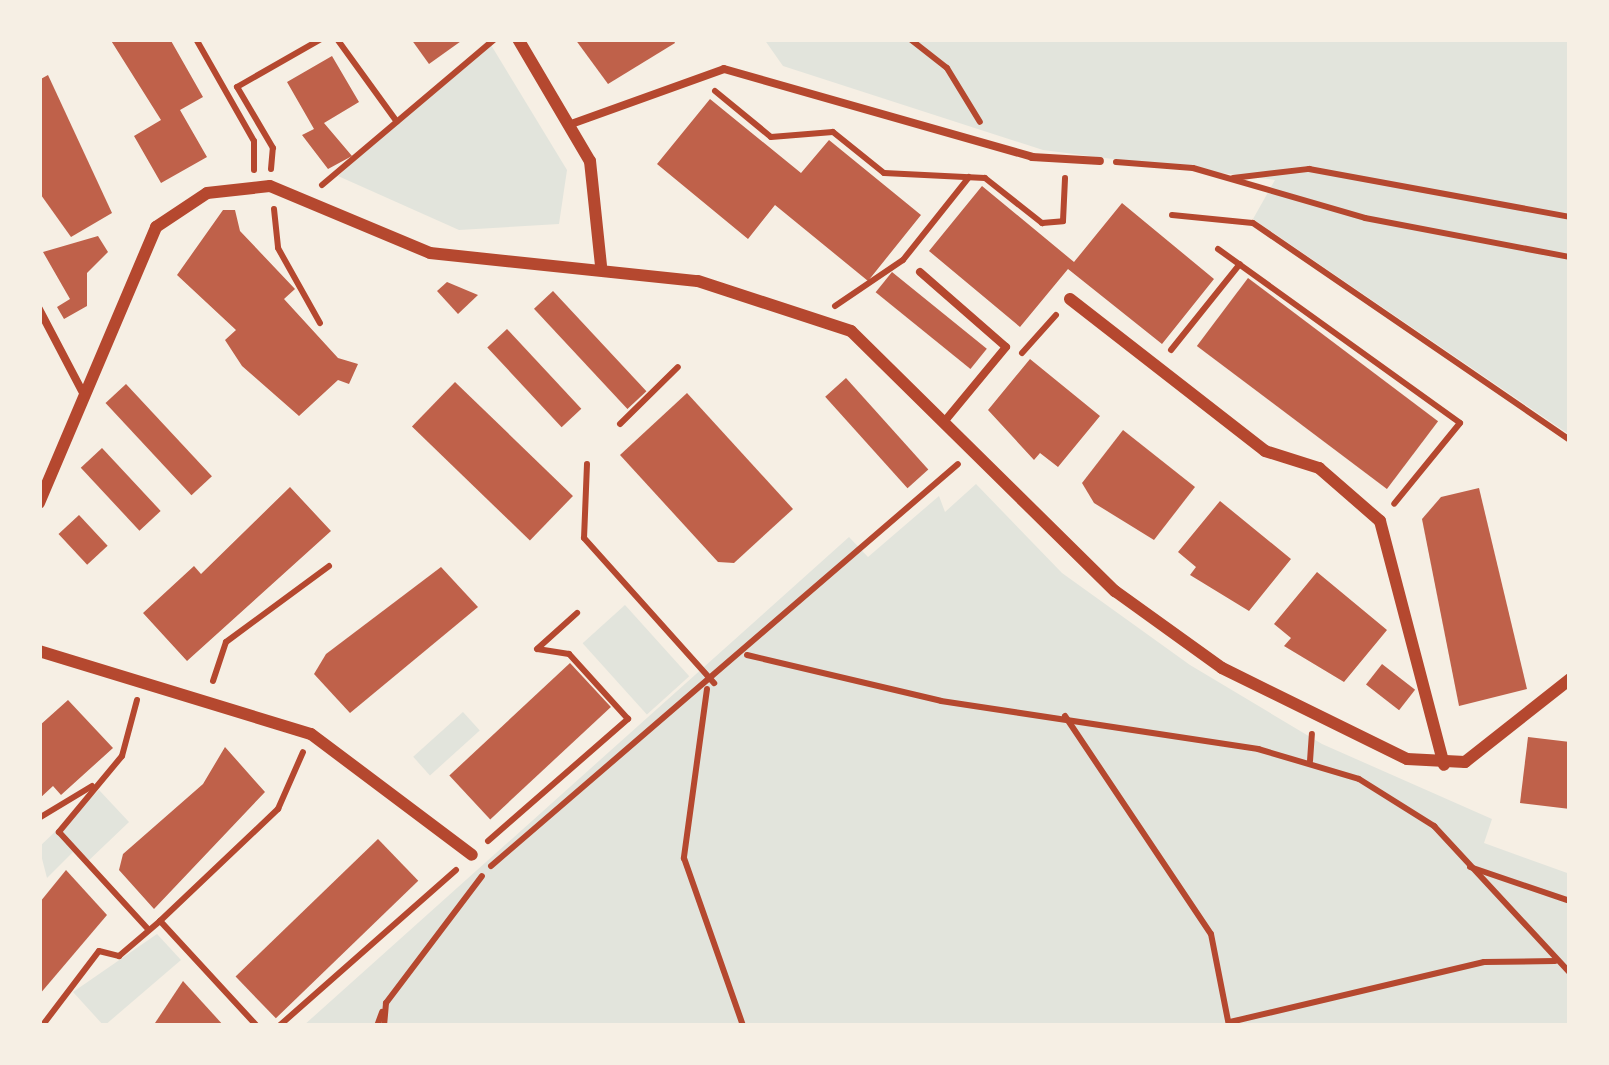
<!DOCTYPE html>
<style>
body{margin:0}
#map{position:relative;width:1609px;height:1065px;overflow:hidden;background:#f6efe4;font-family:Literata,serif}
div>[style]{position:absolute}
.green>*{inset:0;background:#e2e4dc;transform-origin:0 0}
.building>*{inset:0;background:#bf614a;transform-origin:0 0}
.path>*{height:6px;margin:-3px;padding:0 3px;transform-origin:3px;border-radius:3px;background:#b5482f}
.service>*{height:8px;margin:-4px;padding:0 4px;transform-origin:4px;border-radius:4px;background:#b5482f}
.minor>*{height:12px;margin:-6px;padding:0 6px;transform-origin:6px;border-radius:6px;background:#b5482f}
span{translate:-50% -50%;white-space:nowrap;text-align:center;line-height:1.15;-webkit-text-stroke:12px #f6efe4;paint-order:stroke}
.frame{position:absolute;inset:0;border:42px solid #f6efe4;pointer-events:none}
</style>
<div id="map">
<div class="green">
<i style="clip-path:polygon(764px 39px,1570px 39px,1570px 435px,1253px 219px,1275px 180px,1043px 150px,783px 66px)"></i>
<i style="clip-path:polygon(488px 40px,567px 170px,559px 224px,459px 230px,338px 176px)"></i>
<i style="clip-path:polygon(976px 484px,1062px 573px,1190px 665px,1322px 744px,1492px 819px,1484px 843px,1570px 874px,1570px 1026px,303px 1026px,849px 537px,868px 557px,939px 496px,945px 512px)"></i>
<i style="left:625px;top:605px;width:96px;height:57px;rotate:48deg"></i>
<i style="left:463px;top:712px;width:25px;height:67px;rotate:48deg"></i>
<i style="clip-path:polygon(99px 790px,129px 822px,85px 864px,73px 852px,47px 878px,39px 847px)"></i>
<i style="clip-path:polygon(157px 934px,181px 960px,104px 1026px,73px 992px)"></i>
</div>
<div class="building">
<i style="clip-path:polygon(110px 39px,170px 39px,203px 97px,180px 110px,207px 157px,161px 183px,134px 136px,161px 120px)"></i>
<i style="clip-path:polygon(411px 39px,464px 39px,429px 64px)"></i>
<i style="clip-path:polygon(575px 39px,673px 39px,675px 43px,608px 84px)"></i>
<i style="clip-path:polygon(332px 56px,359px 102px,324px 123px,352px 156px,328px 169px,302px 135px,314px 129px,287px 82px)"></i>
<i style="clip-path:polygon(48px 75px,112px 213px,71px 237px,41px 195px,39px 80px)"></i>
<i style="clip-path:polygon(710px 99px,801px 173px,829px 140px,921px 215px,868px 281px,775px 205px,748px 239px,657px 164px)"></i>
<i style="clip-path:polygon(982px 186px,1074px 262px,1122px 203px,1214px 279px,1162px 344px,1068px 269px,1020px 327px,929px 251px)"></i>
<i style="clip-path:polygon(223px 210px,235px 210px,240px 231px,295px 289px,284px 299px,338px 358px,358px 364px,349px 384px,338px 380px,299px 416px,242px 366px,225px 340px,236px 330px,177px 275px)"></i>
<i style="clip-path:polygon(98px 236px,108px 252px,87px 273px,87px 306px,64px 319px,57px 307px,70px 299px,43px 252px)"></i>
<i style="left:892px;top:272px;width:122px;height:26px;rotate:39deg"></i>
<i style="left:1248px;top:278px;width:238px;height:85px;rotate:37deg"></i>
<i style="clip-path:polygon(447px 282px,478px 295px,458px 314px,437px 291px)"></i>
<i style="left:553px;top:291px;width:137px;height:26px;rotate:47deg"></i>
<i style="left:507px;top:329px;width:109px;height:27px;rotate:47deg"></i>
<i style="clip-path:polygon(1030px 359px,1100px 416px,1058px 467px,1040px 453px,1034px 460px,988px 410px)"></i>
<i style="left:846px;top:378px;width:123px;height:28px;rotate:48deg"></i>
<i style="left:455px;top:382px;width:164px;height:62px;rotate:44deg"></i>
<i style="left:126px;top:384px;width:126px;height:28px;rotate:47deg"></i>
<i style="clip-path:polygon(687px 393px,793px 509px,734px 563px,718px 562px,620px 455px)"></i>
<i style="clip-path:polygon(1123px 430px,1195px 487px,1154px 540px,1094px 503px,1082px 483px)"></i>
<i style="left:102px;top:448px;width:86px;height:29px;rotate:47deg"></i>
<i style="clip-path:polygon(290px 487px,331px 531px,187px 661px,143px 613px,194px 566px,201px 574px)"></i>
<i style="clip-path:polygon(1479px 488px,1527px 689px,1459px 706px,1422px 519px,1441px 497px)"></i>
<i style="clip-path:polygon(1220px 501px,1291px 559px,1249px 611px,1190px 575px,1196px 567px,1178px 552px)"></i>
<i style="left:79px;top:515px;width:42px;height:28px;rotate:47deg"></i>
<i style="clip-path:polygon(441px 567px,478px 607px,350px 713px,314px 674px,326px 654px)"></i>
<i style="clip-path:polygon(1317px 572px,1387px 630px,1344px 682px,1284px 646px,1291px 638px,1274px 624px)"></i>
<i style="left:570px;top:663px;width:60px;height:165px;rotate:47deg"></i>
<i style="left:1382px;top:664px;width:42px;height:26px;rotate:38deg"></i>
<i style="clip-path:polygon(68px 700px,113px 748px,61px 795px,53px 786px,39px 799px,39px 726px)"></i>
<i style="clip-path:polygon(1528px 737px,1570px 742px,1570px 809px,1520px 803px)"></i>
<i style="clip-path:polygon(225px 747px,265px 792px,154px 909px,119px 870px,123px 854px,203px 784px)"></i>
<i style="left:378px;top:839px;width:58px;height:198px;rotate:46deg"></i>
<i style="clip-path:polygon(66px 870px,107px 915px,39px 995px,40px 902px)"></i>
<i style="clip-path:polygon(183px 981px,224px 1026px,153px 1026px)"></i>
</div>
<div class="path">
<i style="left:196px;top:39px;width:117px;rotate:60.4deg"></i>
<i style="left:254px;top:141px;width:29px;rotate:90deg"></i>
<i style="left:337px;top:39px;width:102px;rotate:54.1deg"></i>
<i style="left:910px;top:39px;width:47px;rotate:38.1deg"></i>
<i style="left:947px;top:68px;width:63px;rotate:58.6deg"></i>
<i style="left:715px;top:91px;width:72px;rotate:39.4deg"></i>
<i style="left:771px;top:137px;width:62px;rotate:-4.6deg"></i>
<i style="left:833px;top:132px;width:65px;rotate:38.8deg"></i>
<i style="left:884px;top:173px;width:101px;rotate:2.8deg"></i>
<i style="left:985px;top:178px;width:73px;rotate:38.3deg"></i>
<i style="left:1042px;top:223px;width:21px;rotate:-5deg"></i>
<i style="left:1063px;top:221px;width:43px;rotate:-87.3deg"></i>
<i style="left:1116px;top:162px;width:77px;rotate:4.5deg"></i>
<i style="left:1193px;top:168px;width:179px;rotate:16.2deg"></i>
<i style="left:1365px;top:218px;width:209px;rotate:10.8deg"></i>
<i style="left:271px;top:169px;width:21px;rotate:-85deg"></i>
<i style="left:273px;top:148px;width:71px;rotate:-120.5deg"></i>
<i style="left:237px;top:87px;width:97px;rotate:-29.7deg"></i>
<i style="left:1233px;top:178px;width:77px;rotate:-6.8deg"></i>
<i style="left:1309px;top:169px;width:265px;rotate:10.4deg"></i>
<i style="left:322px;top:185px;width:226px;rotate:-40.2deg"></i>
<i style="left:274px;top:209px;width:39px;rotate:84deg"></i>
<i style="left:278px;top:248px;width:86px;rotate:60.8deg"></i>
<i style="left:1172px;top:215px;width:81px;rotate:5.6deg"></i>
<i style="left:1253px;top:223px;width:384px;rotate:34.4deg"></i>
<i style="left:1218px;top:249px;width:298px;rotate:35.7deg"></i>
<i style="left:1460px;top:423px;width:104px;rotate:129.2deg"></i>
<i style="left:835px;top:306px;width:82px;rotate:-34.1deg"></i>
<i style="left:903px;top:260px;width:106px;rotate:-51.5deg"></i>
<i style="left:1171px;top:350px;width:110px;rotate:-51.3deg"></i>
<i style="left:1022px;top:353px;width:51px;rotate:-48.2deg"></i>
<i style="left:620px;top:424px;width:81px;rotate:-44.5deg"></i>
<i style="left:587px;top:464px;width:74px;rotate:92.3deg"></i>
<i style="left:584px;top:538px;width:195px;rotate:48.1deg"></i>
<i style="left:537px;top:649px;width:54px;rotate:-42deg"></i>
<i style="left:747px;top:655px;width:199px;rotate:13.3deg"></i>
<i style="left:941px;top:701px;width:321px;rotate:8.6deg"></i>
<i style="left:1258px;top:749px;width:105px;rotate:16.5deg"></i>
<i style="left:1359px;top:779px;width:89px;rotate:32.1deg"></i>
<i style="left:1434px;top:826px;width:200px;rotate:47.2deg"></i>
<i style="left:213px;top:681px;width:41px;rotate:-71.6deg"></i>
<i style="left:226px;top:642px;width:128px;rotate:-36.4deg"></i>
<i style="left:707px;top:689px;width:171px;rotate:97.8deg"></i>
<i style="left:684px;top:858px;width:178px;rotate:70.6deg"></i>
<i style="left:137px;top:700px;width:58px;rotate:105deg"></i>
<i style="left:122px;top:756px;width:99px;rotate:129.7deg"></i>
<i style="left:59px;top:832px;width:132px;rotate:47.5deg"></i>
<i style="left:1065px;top:716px;width:262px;rotate:56.2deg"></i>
<i style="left:1211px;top:934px;width:94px;rotate:78.9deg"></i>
<i style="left:1310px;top:761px;width:27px;rotate:-86deg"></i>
<i style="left:39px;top:818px;width:62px;rotate:-31.1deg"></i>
<i style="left:488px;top:841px;width:186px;rotate:-41.1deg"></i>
<i style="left:628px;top:719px;width:88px;rotate:-132.2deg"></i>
<i style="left:569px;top:654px;width:32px;rotate:-171deg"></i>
<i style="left:491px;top:866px;width:616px;rotate:-40.72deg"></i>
<i style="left:1470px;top:867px;width:106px;rotate:18.8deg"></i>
<i style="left:1230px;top:1022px;width:261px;rotate:-13.3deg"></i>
<i style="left:1484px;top:962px;width:71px;rotate:-0.8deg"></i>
<i style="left:42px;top:1026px;width:94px;rotate:-52.8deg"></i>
<i style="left:99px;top:951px;width:21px;rotate:14deg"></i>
<i style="left:119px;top:956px;width:54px;rotate:-40.5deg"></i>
<i style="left:257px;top:1026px;width:143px;rotate:-132.7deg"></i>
<i style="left:160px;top:921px;width:163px;rotate:-43.5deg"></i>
<i style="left:278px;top:809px;width:62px;rotate:-66.3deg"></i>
<i style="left:279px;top:1026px;width:236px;rotate:-41.4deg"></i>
<i style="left:377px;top:1026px;width:15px;rotate:-70deg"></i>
<i style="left:384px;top:1026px;width:23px;rotate:-85deg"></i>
<i style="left:386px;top:1003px;width:159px;rotate:-52.9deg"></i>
</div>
<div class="service">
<i style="left:574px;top:123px;width:159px;rotate:-19.8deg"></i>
<i style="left:724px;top:69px;width:320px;rotate:15.9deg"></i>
<i style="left:1032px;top:157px;width:68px;rotate:3.4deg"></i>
<i style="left:920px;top:272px;width:114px;rotate:41.1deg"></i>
<i style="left:1006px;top:347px;width:97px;rotate:129.6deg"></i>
<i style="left:39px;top:309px;width:93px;rotate:62.3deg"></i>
</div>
<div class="minor">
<i style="left:518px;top:39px;width:142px;rotate:59.5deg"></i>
<i style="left:590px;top:161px;width:105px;rotate:84deg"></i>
<i style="left:1070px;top:299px;width:247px;rotate:37.9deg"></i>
<i style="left:1265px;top:451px;width:57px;rotate:17.5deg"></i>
<i style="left:1319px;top:468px;width:81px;rotate:41deg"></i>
<i style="left:1380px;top:521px;width:252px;rotate:75.3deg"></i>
<i style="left:39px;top:503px;width:300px;rotate:-67deg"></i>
<i style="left:156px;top:227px;width:61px;rotate:-33.7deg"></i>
<i style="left:207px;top:193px;width:63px;rotate:-6.3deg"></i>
<i style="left:270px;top:186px;width:173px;rotate:22.7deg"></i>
<i style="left:430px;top:253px;width:269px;rotate:6deg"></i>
<i style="left:698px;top:281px;width:161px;rotate:18.1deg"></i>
<i style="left:851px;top:331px;width:371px;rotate:44.6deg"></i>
<i style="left:1115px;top:591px;width:132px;rotate:35.7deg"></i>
<i style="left:1222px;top:668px;width:206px;rotate:26.2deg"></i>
<i style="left:1407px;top:759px;width:58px;rotate:3deg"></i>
<i style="left:1465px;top:762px;width:134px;rotate:-38.3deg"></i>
<i style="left:39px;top:651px;width:284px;rotate:17deg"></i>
<i style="left:311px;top:734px;width:201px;rotate:36.9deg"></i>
</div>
<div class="frame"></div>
</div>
